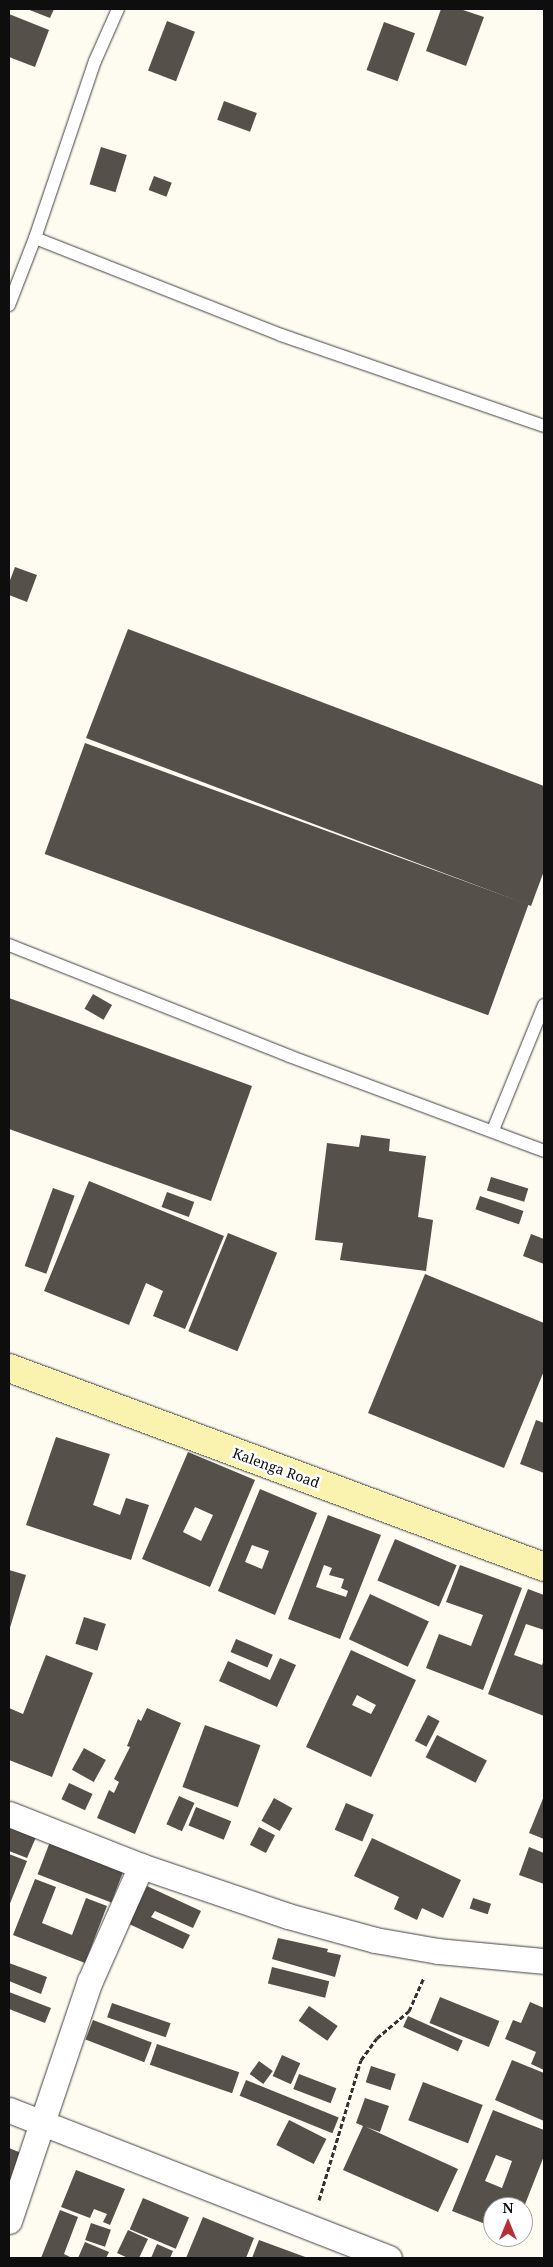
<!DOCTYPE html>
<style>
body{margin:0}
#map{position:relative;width:553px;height:2267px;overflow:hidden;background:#fefbf1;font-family:"Noto Serif",serif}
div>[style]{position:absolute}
.building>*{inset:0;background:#56504b;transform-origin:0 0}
.path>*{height:3px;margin-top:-1.5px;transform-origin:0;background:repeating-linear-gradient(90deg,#303030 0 5px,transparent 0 7.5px)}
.roads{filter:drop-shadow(0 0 1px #414141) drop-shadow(0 0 1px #414141)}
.lane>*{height:12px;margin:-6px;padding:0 6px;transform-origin:6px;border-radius:6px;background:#fff}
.street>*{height:25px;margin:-12.5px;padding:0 12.5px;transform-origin:12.5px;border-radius:12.5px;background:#fff}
.secondary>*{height:28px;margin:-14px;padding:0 14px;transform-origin:14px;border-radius:14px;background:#faf2af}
span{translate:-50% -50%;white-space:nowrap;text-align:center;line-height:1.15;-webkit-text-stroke:5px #fff;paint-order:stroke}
.street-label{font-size:14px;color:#0e0e0e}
.frame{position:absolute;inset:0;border:10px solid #0e0e0e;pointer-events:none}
.north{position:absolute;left:483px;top:2197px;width:50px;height:50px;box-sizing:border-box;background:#fff;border:1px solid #9f9f9f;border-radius:50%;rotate:0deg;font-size:14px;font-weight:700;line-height:20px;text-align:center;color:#0e0e0e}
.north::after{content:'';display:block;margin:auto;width:18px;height:22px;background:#b72e35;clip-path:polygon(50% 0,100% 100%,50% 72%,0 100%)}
</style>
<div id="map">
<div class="building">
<i style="clip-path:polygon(27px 9px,54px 9px,50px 18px)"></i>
<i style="clip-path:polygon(441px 9px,460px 9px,484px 17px,466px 66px,426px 51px)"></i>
<i style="clip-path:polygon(9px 14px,49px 30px,35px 67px,9px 57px)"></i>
<i style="left:167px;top:21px;width:30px;height:53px;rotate:21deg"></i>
<i style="left:384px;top:22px;width:33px;height:51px;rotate:20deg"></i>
<i style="left:224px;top:101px;width:35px;height:20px;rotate:20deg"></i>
<i style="left:101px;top:147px;width:27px;height:39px;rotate:17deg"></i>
<i style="left:154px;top:176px;width:19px;height:15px;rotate:21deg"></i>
<i style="clip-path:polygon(15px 567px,37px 575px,27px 602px,9px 595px,9px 583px)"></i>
<i style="clip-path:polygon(128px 629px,544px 786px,544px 871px,531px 906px,86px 738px)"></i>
<i style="left:85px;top:743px;width:472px;height:118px;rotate:20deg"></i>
<i style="left:93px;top:994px;width:22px;height:17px;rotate:30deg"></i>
<i style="clip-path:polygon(9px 998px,252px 1086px,211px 1201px,9px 1129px)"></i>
<i style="clip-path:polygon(361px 1135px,390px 1139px,389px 1151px,426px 1156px,418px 1217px,433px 1220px,426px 1271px,340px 1260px,343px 1243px,315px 1240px,327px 1143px,359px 1147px)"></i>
<i style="left:491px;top:1177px;width:39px;height:14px;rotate:17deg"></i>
<i style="clip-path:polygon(89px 1181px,224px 1236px,185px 1329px,153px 1316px,163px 1291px,146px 1283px,129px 1325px,44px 1291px)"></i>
<i style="left:53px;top:1188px;width:23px;height:83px;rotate:20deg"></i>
<i style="left:167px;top:1192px;width:29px;height:16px;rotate:20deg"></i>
<i style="left:480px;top:1196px;width:46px;height:14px;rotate:19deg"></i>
<i style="left:228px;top:1233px;width:53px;height:106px;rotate:22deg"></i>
<i style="clip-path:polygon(531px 1234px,544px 1239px,544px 1264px,523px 1256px)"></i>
<i style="clip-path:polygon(425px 1274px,544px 1323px,544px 1371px,504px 1468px,368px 1413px)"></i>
<i style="clip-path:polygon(536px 1420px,544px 1423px,544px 1473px,520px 1464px)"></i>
<i style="clip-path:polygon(56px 1437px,110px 1454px,93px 1505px,120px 1515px,126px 1498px,149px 1505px,131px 1560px,26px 1525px)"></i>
<i style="clip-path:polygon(evenodd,188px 1452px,255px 1480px,210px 1587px,142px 1559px,188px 1452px,195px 1507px,213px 1515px,201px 1541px,183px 1532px,195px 1507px)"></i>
<i style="clip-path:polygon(evenodd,260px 1489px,317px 1513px,275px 1615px,218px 1591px,260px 1489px,252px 1545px,269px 1551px,262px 1569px,245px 1562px,252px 1545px)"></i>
<i style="clip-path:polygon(evenodd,328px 1515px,381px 1535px,340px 1639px,288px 1619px,328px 1515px,324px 1565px,332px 1568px,329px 1575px,344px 1579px,341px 1588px,348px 1591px,346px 1597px,316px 1587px,324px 1565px)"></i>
<i style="left:395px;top:1539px;width:67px;height:45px;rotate:23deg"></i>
<i style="clip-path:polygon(460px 1565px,522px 1588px,483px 1690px,426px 1668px,439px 1634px,471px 1646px,483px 1615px,446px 1602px)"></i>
<i style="clip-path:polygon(9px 1570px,26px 1575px,9px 1631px)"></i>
<i style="clip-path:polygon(528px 1589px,544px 1595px,544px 1630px,526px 1624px,514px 1655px,542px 1665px,544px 1660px,544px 1716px,488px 1694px)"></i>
<i style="left:370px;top:1594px;width:65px;height:50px;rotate:25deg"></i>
<i style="left:84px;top:1617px;width:23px;height:28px;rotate:18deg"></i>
<i style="left:236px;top:1639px;width:40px;height:14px;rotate:23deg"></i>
<i style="clip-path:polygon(evenodd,351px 1650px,416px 1680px,371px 1777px,306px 1747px,351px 1650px,357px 1695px,376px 1705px,371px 1714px,352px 1705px,357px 1695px)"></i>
<i style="clip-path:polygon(46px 1655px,93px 1673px,52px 1777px,9px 1760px,9px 1708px,23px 1714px)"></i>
<i style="clip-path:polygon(280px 1658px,296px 1665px,277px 1707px,219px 1681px,228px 1661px,270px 1680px)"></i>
<i style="clip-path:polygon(147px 1708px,181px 1723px,135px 1834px,97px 1818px,109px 1790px,114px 1793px,119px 1782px,114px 1779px,130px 1747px,127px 1746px,138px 1719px,141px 1721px)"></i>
<i style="left:428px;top:1715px;width:13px;height:29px;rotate:27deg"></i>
<i style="left:205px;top:1725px;width:59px;height:66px;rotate:20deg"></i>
<i style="left:437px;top:1735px;width:56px;height:25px;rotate:27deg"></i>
<i style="left:84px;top:1748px;width:25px;height:25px;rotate:29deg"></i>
<i style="left:69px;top:1783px;width:26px;height:18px;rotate:25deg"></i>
<i style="left:179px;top:1796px;width:17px;height:31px;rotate:24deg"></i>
<i style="clip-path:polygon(544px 1796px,544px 1839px,529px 1833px)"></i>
<i style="left:274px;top:1798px;width:21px;height:26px;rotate:29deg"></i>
<i style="left:346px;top:1803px;width:30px;height:29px;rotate:23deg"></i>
<i style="left:196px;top:1807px;width:38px;height:20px;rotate:22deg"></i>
<i style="clip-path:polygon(9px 1823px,37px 1835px,27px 1858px,9px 1851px)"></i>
<i style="left:259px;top:1827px;width:18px;height:20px;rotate:27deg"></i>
<i style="left:53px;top:1834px;width:79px;height:43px;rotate:21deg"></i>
<i style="clip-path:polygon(372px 1838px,461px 1880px,443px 1918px,422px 1908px,417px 1920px,394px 1909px,399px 1897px,354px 1876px)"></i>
<i style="clip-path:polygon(529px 1847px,544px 1853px,544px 1884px,519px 1875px)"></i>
<i style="clip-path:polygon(9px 1854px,27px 1861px,9px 1906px)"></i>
<i style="clip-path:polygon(35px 1879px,56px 1887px,42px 1923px,72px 1935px,86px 1898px,107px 1906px,85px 1963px,13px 1935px)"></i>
<i style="clip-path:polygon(147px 1886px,201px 1911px,193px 1928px,155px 1911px,151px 1917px,190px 1935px,183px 1949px,129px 1924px)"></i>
<i style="left:473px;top:1898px;width:19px;height:11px;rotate:18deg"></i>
<i style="clip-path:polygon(278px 1938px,328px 1949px,327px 1952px,341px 1955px,335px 1977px,272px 1959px)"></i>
<i style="clip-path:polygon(9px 1963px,47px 1977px,41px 1994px,9px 1981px)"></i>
<i style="left:272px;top:1967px;width:59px;height:17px;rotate:14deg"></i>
<i style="clip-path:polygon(9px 1992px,51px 2008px,45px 2023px,9px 2009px)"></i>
<i style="left:440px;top:1997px;width:64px;height:28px;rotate:22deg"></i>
<i style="clip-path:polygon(530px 2002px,544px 2008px,544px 2070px,531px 2064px,536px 2052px,505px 2039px,513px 2020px,521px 2023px)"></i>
<i style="left:112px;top:2003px;width:62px;height:15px;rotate:19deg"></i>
<i style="left:309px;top:2006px;width:35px;height:18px;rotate:35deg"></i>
<i style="left:408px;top:2016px;width:60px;height:12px;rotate:24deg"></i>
<i style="left:93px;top:2020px;width:63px;height:21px;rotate:21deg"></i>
<i style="left:157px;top:2044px;width:87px;height:22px;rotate:19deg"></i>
<i style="left:282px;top:2055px;width:20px;height:23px;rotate:24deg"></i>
<i style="clip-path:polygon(512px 2060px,544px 2073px,544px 2121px,495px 2100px)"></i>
<i style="left:259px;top:2061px;width:17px;height:16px;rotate:36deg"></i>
<i style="left:371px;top:2066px;width:26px;height:17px;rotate:18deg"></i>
<i style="left:299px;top:2074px;width:40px;height:16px;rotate:21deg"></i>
<i style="left:246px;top:2080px;width:100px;height:17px;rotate:22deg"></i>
<i style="left:423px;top:2082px;width:64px;height:41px;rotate:21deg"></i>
<i style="clip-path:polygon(365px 2098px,389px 2106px,380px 2132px,366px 2127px,458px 2169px,438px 2212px,343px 2170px,363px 2126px,356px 2123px)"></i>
<i style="clip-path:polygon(evenodd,493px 2110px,544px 2130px,544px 2156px,524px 2207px,493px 2207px,493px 2227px,452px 2211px,493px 2110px,496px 2155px,512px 2161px,502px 2188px,485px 2181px,496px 2155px)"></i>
<i style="left:289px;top:2120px;width:42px;height:28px;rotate:27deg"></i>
<i style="clip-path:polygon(9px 2148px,26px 2155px,9px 2196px)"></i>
<i style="clip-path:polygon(76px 2170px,125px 2189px,110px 2225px,103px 2222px,107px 2214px,94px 2209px,90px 2218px,61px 2207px)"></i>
<i style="left:143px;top:2198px;width:50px;height:34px;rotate:23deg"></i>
<i style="clip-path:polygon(60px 2210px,78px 2217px,64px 2254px,72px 2258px,41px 2258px)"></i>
<i style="clip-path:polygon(203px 2217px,254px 2238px,246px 2258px,186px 2258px)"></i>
<i style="left:91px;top:2223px;width:21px;height:18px;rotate:19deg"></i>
<i style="clip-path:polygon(128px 2230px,148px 2239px,139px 2258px,128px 2258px,117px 2253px)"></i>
<i style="clip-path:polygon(259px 2240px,308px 2258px,252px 2258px)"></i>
<i style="clip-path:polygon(85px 2242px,109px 2252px,106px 2258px,78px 2258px)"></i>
<i style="clip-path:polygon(157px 2244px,173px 2251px,170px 2258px,151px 2258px)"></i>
</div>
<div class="path">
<i style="left:319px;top:2200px;width:146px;rotate:-73.3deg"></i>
<i style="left:361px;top:2060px;width:27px;rotate:-54deg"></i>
<i style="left:377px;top:2038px;width:42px;rotate:-40.2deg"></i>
<i style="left:409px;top:2011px;width:36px;rotate:-66deg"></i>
</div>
<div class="roads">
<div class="lane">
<i style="left:35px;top:238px;width:264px;rotate:21.5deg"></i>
<i style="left:281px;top:335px;width:278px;rotate:19.1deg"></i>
<i style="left:9px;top:305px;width:72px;rotate:-68.8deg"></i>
<i style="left:35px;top:238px;width:187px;rotate:-71.3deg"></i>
<i style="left:95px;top:61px;width:57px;rotate:-66.1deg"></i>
<i style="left:9px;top:945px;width:301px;rotate:21.6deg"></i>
<i style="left:289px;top:1056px;width:272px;rotate:20.4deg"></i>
<i style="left:493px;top:1130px;width:135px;rotate:-67.8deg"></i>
</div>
<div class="street">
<i style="left:9px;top:1814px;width:142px;rotate:21.5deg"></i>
<i style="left:141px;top:1866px;width:155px;rotate:18.8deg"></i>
<i style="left:288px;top:1916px;width:90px;rotate:15.4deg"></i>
<i style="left:375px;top:1940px;width:64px;rotate:9.9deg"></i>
<i style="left:438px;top:1951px;width:106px;rotate:5.4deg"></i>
<i style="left:9px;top:2110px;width:408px;rotate:21.3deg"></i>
<i style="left:9px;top:2221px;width:253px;rotate:-71.4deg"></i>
<i style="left:90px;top:1981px;width:126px;rotate:-66.1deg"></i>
</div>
<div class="secondary">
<i style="left:9px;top:1368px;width:571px;rotate:20.4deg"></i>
</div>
</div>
<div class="street-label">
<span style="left:276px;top:1468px;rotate:20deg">Kalenga Road</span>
</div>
<div class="frame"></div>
<div class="north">N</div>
</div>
